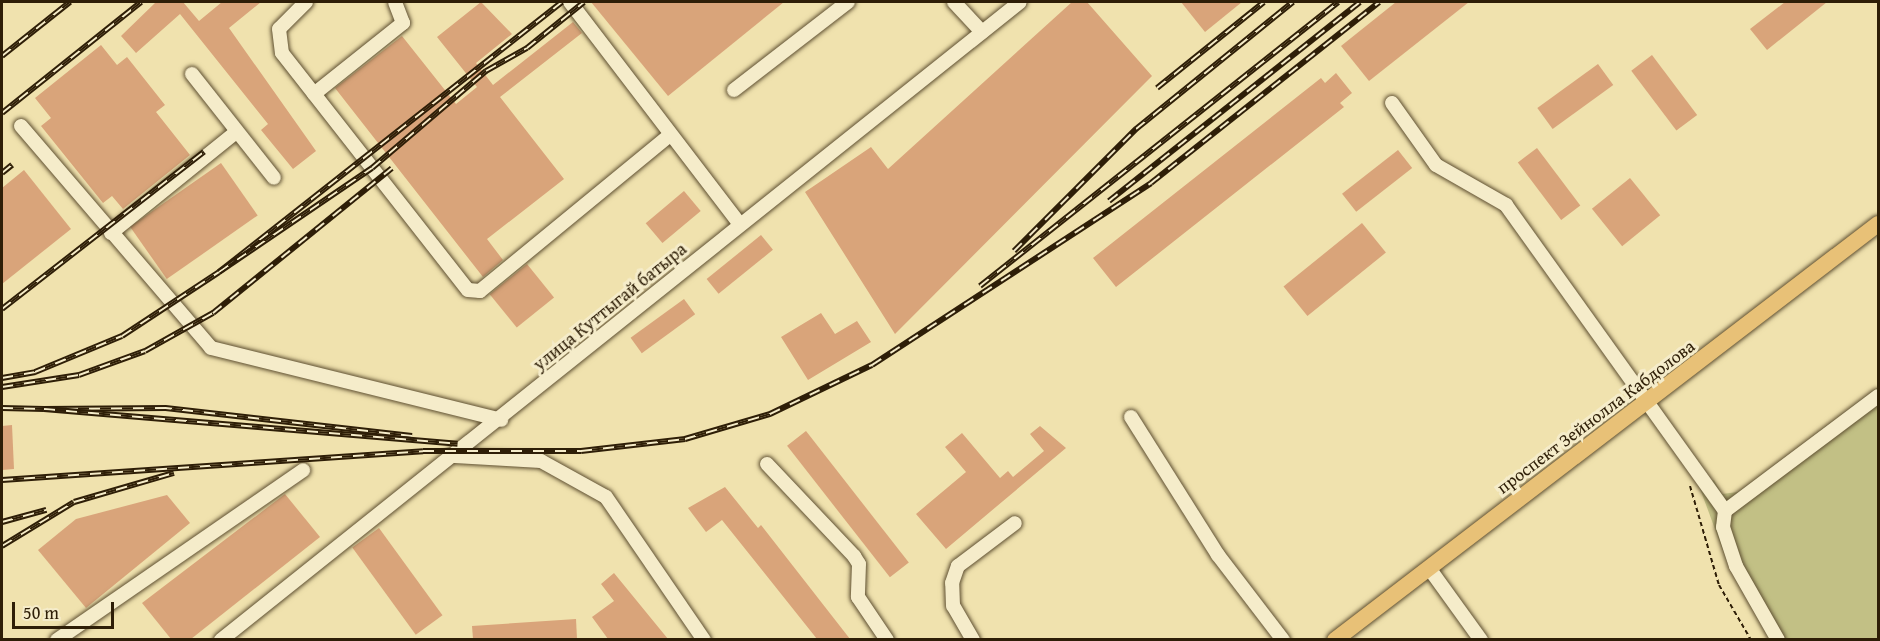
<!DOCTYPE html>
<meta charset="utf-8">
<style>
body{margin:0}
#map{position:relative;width:1880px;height:641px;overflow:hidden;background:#f0e2ae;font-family:"Gentium Book Plus",serif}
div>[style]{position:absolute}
.green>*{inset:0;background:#c2c085}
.building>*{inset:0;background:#d9a47a;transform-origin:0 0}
.path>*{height:2px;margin-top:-1px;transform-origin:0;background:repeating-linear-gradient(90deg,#2e1e07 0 4.5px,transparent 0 7.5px)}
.roads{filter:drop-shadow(0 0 2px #5e4f31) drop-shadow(0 0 2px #5e4f31)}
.minor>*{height:14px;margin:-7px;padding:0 7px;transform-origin:7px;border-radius:7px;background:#f5ecca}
.major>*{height:16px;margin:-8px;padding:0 8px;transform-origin:8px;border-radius:8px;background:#e8c177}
.rail>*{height:6px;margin-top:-3px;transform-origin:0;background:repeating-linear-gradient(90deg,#f5ecca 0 11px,#2e1e07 0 22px);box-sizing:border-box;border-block:2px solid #2e1e07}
span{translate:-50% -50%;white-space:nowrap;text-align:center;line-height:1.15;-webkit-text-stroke:6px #f5ecca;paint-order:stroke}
.street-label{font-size:18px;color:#2e1e07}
.frame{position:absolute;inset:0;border:3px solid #2e1e07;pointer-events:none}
.scale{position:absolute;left:12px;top:602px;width:102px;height:27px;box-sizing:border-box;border:3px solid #2e1e07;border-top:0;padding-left:8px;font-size:18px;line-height:21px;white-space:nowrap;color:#2e1e07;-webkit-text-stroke:4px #f5ecca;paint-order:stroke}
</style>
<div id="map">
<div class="green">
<i style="clip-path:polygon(1878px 387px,1878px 639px,1770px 639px,1728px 564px,1699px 486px,1714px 480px,1722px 494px,1738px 492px)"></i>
</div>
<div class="building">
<i style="clip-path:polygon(156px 2px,183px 2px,199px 21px,222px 2px,261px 2px,229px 28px,316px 151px,293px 169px,261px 130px,268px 124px,180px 14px,136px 53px,121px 36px)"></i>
<i style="clip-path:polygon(481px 2px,512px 34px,476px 63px,493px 85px,573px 22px,582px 33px,500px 97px,564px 179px,487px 239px,503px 260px,483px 277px,335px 88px,402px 36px,456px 104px,477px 87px,437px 37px)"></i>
<i style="clip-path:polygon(591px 2px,784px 2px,668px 96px)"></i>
<i style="clip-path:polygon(1072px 2px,1087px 2px,1152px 76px,895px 334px,805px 192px,871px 147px,888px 169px)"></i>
<i style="clip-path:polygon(1181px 2px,1242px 2px,1205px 32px)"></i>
<i style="clip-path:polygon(1396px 2px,1469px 2px,1369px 81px,1341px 46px)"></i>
<i style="clip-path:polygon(1785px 2px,1827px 2px,1767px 50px,1750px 29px)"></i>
<i style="clip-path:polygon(101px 45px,117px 65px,127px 57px,165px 105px,156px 112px,190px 155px,123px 209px,112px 196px,103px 203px,41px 126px,51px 118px,35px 98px)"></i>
<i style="left:1652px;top:55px;width:75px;height:26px;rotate:53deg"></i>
<i style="left:1598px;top:64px;width:26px;height:75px;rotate:54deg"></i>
<i style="clip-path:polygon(1336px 73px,1352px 93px,1340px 103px,1344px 107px,1116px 287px,1093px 258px,1321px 78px,1325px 83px)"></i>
<i style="left:1537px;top:148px;width:72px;height:24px;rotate:53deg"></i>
<i style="left:1398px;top:150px;width:23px;height:71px;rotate:52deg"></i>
<i style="left:221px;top:163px;width:64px;height:111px;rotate:55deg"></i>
<i style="clip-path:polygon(24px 170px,71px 229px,2px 284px,2px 188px)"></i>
<i style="left:1630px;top:178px;width:48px;height:49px;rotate:51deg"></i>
<i style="left:684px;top:191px;width:26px;height:50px;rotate:50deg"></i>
<i style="left:1362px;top:223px;width:38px;height:101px;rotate:51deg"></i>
<i style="left:761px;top:235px;width:19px;height:70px;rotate:51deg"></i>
<i style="left:527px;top:264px;width:43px;height:48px;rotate:51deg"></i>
<i style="left:684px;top:299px;width:19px;height:66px;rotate:54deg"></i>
<i style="clip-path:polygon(821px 313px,835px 334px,857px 321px,871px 342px,808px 380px,781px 337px)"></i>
<i style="clip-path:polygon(12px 425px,14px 469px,2px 470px,2px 426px)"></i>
<i style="clip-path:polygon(1040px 426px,1066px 448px,946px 549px,916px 514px,966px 472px,945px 447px,962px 433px,1000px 478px,1008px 471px,1013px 477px,1044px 451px,1030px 434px)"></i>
<i style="left:806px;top:431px;width:167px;height:24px;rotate:52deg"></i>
<i style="clip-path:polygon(725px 487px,758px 528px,761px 525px,850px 639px,817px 639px,722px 520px,706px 532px,688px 508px)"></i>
<i style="clip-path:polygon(285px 494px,320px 537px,191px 639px,171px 639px,142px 603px)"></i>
<i style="clip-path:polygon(167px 495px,190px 523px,86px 608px,38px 550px,76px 519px)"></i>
<i style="left:379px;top:528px;width:108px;height:33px;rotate:54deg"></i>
<i style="clip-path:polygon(614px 573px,668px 639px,608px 639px,592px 617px,614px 601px,601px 584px)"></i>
<i style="clip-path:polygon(576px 619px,577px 639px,473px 639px,472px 626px)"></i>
</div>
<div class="path">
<i style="left:1690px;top:486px;width:103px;rotate:73.7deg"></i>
<i style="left:1719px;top:585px;width:64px;rotate:59.8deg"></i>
</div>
<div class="roads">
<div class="minor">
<i style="left:306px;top:2px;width:38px;rotate:135deg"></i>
<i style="left:279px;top:29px;width:24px;rotate:83deg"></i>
<i style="left:282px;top:53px;width:301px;rotate:51.9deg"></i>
<i style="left:468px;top:290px;width:12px;rotate:5deg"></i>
<i style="left:480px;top:291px;width:244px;rotate:-39.4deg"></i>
<i style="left:570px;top:2px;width:280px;rotate:52.6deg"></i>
<i style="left:954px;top:2px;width:41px;rotate:47deg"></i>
<i style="left:192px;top:74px;width:132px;rotate:51.7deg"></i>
<i style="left:734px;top:90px;width:144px;rotate:-37.7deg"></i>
<i style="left:314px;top:94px;width:114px;rotate:-38.6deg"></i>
<i style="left:403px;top:23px;width:22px;rotate:-111deg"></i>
<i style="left:1392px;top:103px;width:76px;rotate:54.6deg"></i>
<i style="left:1436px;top:165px;width:81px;rotate:29.7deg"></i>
<i style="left:1506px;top:205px;width:376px;rotate:54.4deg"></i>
<i style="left:21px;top:126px;width:292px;rotate:49.4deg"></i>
<i style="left:211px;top:348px;width:299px;rotate:13.9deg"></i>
<i style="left:111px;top:233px;width:161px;rotate:-38.9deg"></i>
<i style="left:1131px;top:417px;width:163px;rotate:57.8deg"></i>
<i style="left:1218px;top:555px;width:107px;rotate:52.6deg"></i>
<i style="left:455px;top:456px;width:86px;rotate:3.3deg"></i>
<i style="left:541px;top:461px;width:74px;rotate:29deg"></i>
<i style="left:606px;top:497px;width:173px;rotate:55.6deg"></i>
<i style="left:767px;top:464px;width:127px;rotate:46.6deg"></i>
<i style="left:854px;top:556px;width:9px;rotate:58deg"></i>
<i style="left:859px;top:564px;width:33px;rotate:92deg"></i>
<i style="left:858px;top:597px;width:52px;rotate:56deg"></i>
<i style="left:1429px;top:568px;width:89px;rotate:54.2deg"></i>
<i style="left:57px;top:640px;width:299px;rotate:-34.6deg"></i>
<i style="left:221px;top:640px;width:1022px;rotate:-38.61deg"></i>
<i style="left:973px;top:640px;width:39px;rotate:-120deg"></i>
<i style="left:953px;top:606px;width:23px;rotate:-92deg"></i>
<i style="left:952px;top:583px;width:18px;rotate:-71deg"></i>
<i style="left:958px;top:566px;width:71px;rotate:-37deg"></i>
<i style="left:1778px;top:640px;width:85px;rotate:-119.6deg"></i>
<i style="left:1736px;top:566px;width:41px;rotate:-108.4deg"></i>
<i style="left:1723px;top:527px;width:16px;rotate:-83deg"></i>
<i style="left:1725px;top:511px;width:191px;rotate:-36.9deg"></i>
</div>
<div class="major">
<i style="left:1335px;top:640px;width:684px;rotate:-37.46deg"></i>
</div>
</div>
<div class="rail">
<i style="left:562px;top:2px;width:437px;rotate:141.8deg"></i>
<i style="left:219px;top:272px;width:185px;rotate:-34.2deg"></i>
<i style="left:372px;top:168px;width:150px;rotate:-40.4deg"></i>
<i style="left:486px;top:71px;width:47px;rotate:-29.3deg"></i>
<i style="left:527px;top:48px;width:73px;rotate:-38.9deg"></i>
<i style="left:2px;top:56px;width:87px;rotate:-38.5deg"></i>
<i style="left:1157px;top:88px;width:137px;rotate:-38.8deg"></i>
<i style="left:2px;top:113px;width:178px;rotate:-38.6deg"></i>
<i style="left:2px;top:173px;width:13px;rotate:-39deg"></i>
<i style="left:1109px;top:201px;width:320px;rotate:-38.4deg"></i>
<i style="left:1014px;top:251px;width:173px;rotate:-45deg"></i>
<i style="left:1136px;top:129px;width:202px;rotate:-39deg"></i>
<i style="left:980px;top:286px;width:457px;rotate:-38.4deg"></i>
<i style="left:2px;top:309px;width:256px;rotate:-37.9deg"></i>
<i style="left:2px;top:378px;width:34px;rotate:-10deg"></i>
<i style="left:35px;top:372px;width:94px;rotate:-22.5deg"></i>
<i style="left:122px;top:336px;width:116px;rotate:-33.4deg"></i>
<i style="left:2px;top:387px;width:78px;rotate:-8.9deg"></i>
<i style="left:79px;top:375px;width:70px;rotate:-20deg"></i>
<i style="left:145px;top:351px;width:78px;rotate:-29.2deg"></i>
<i style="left:213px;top:313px;width:230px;rotate:-39deg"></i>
<i style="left:2px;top:408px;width:42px;rotate:1.4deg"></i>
<i style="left:412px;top:436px;width:248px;rotate:-173.5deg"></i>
<i style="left:166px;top:408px;width:122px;rotate:179.5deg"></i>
<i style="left:44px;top:409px;width:415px;rotate:4.8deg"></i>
<i style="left:2px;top:480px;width:422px;rotate:-3.9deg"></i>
<i style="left:423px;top:451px;width:158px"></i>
<i style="left:581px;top:451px;width:105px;rotate:-6.6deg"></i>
<i style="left:685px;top:439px;width:89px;rotate:-16.4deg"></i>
<i style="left:770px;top:414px;width:113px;rotate:-25.7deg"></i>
<i style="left:872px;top:365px;width:333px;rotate:-33.1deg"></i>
<i style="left:1151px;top:183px;width:291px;rotate:-38.4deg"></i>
<i style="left:2px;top:522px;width:46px;rotate:-15.3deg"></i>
<i style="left:2px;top:546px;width:84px;rotate:-31.4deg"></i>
<i style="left:74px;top:502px;width:104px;rotate:-16.2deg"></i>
</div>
<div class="street-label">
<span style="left:610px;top:307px;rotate:-39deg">улица Куттыгай батыра</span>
<span style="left:1596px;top:417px;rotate:-37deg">проспект Зейнолла Кабдолова</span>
</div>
<div class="frame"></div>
<div class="scale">50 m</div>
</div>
